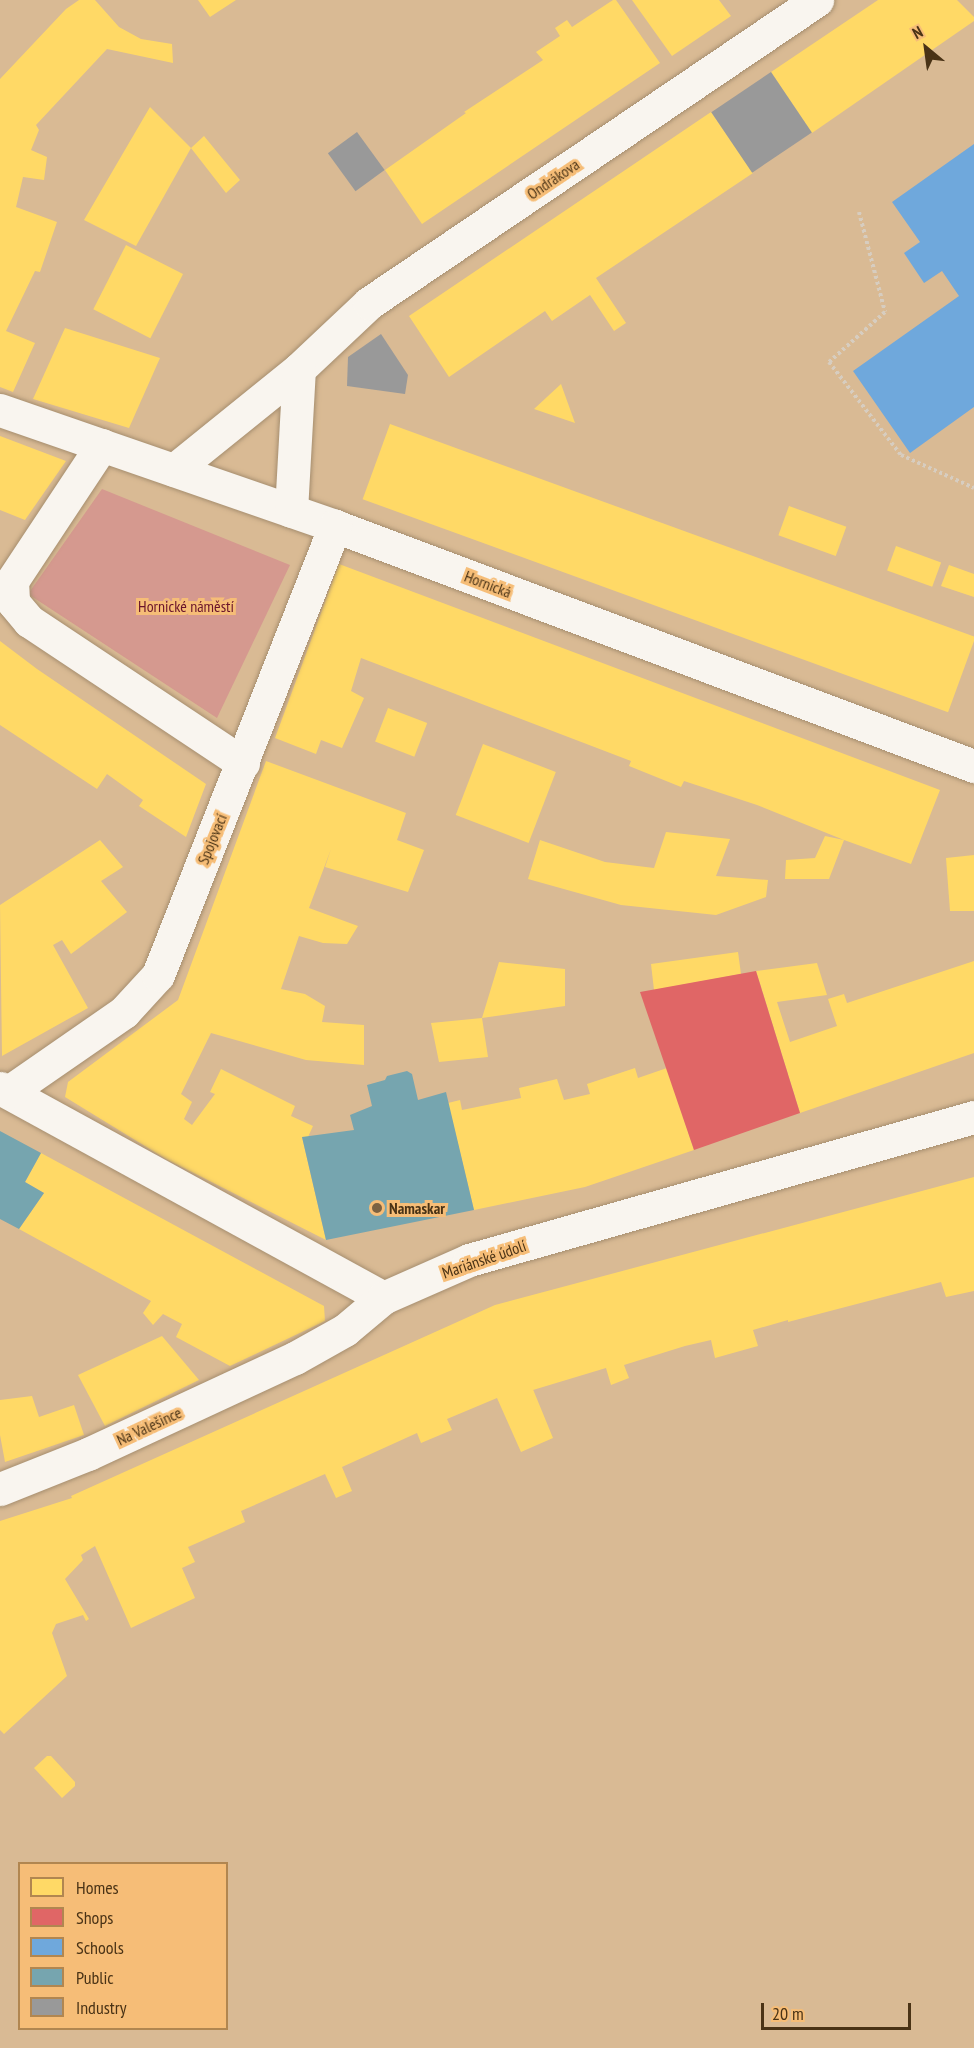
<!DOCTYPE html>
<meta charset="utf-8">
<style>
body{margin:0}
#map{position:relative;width:974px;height:2048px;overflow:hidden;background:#d9ba94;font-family:"PT Sans Narrow",sans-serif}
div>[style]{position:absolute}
.green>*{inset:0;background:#d5998f}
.homes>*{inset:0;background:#ffd966;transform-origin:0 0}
.shops>*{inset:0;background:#e06666}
.schools>*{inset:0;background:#6fa8dc}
.public>*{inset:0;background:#76a5af}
.industry>*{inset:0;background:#999;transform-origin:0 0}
.path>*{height:4px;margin-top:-2px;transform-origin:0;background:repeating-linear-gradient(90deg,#d7cdc0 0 3px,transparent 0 6px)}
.roads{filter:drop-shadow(0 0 2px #a68e6f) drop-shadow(0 0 2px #a68e6f)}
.minor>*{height:33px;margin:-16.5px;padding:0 16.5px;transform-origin:16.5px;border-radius:16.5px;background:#f9f5ef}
.dots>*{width:16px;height:16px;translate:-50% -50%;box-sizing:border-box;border:3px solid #f6bd77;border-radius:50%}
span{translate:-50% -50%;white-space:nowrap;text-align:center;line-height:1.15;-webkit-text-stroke:6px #f6bd77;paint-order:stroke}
.street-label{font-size:16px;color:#4a3316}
.park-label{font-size:16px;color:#69132b}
.poi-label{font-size:16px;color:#4a3316;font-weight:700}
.left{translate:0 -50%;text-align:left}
.legend{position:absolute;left:18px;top:1862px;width:210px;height:168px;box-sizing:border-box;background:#f6bd77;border:2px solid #b18650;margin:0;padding:8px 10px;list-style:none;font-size:18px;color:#4a3316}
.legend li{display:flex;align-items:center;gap:12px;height:30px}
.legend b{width:30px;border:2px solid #b18650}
.north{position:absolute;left:896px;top:18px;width:60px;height:60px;-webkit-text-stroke:4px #f6bd77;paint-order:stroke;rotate:331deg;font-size:16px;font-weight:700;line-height:24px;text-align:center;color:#4a3316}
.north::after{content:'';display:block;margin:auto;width:21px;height:27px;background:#4a3316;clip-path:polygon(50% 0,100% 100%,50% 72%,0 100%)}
.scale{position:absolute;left:761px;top:2003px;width:150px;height:27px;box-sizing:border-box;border:3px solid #4a3316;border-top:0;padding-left:8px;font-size:18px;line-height:21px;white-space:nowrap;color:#4a3316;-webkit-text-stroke:4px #f6bd77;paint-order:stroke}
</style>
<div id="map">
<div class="green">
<i style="clip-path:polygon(102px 489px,290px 565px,217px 718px,28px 594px)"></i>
</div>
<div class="homes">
<i style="clip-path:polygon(79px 0,95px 0,119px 27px,141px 39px,172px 44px,173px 63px,107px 49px,36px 125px,39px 130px,31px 150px,47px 157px,44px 180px,23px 177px,16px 207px,57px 222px,40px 272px,35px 271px,6px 331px,35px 343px,13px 392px,0 387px,0 79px,66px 9px)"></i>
<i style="clip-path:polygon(198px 0,236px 0,210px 17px)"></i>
<i style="clip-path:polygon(613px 0,616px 0,660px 63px,422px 224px,385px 170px,466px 113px,464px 112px,543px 60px,536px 52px,560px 36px,555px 28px,567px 20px,572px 27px)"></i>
<i style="clip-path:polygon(632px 0,719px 0,731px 16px,672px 56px)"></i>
<i style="clip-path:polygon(878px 0,957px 0,974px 17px,974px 21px,812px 133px,771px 72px)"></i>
<i style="clip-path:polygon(150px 107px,191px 148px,204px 136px,240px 180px,226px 193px,191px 148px,136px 246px,84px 220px)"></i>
<i style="clip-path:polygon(711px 112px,753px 173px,596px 278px,626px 323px,614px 331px,590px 295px,552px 321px,545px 311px,449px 377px,409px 316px)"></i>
<i style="left:126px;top:245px;width:64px;height:72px;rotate:27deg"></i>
<i style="clip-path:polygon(65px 328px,160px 358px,129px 428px,33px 399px)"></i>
<i style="clip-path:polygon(561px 384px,575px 423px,534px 409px)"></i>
<i style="left:390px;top:424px;width:623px;height:80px;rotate:20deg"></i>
<i style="clip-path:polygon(0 436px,66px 461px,25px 520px,0 510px)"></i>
<i style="left:789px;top:506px;width:61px;height:31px;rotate:20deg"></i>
<i style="left:896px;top:546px;width:48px;height:26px;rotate:20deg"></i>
<i style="clip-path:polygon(339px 564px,940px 790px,911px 864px,844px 840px,829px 879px,785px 879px,786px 860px,815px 858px,825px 836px,844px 840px,757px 805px,684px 781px,681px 787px,629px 766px,631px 761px,361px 658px,351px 691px,364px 698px,342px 748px,321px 740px,316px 754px,275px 738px)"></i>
<i style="clip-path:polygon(949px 565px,974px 574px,974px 597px,941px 586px)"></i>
<i style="clip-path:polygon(0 641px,37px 669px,206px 784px,186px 837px,139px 806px,143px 800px,107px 774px,97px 789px,0 725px)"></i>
<i style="left:388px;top:708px;width:42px;height:36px;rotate:21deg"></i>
<i style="left:483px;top:744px;width:78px;height:76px;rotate:21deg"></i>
<i style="clip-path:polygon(266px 761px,406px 813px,397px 840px,424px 850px,408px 892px,325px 867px,331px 849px,309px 908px,358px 926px,347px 944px,323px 943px,299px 936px,281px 989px,305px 994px,325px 1006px,322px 1022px,364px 1025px,364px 1065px,306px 1060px,211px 1033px,181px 1094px,192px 1102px,184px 1119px,192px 1125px,215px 1094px,210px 1092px,221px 1069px,295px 1106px,291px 1116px,313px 1126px,308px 1137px,302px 1137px,326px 1240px,166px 1159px,65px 1097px,68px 1082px,178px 1000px)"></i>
<i style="clip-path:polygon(666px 832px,730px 839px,716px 876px,768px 880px,766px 897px,716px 915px,621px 905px,528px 879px,540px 840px,605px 862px,654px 868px)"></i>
<i style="clip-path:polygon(100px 840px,123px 867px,101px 881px,127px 912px,71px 954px,62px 940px,53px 945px,88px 1008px,2px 1056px,0 905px)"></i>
<i style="clip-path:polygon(974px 855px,974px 911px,950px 911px,946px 858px)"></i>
<i style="clip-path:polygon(738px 952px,741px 974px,654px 990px,651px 964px)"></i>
<i style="clip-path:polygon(974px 961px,974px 1053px,800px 1113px,756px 971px,817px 963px,827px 995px,777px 1002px,790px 1042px,837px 1026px,828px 999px,844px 994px,847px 1003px)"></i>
<i style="clip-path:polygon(499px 962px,565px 969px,565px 1006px,482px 1018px,488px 1057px,439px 1062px,431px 1023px,482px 1018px)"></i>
<i style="clip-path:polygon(635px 1068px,638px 1078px,667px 1068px,694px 1150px,585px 1187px,474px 1210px,448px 1103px,460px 1100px,462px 1110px,521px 1098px,519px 1088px,557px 1079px,564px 1100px,590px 1094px,587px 1084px)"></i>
<i style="clip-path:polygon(41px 1153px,324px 1306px,325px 1321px,230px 1366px,176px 1337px,182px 1324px,163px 1314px,153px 1325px,143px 1313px,151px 1301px,19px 1229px,44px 1193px,25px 1182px)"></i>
<i style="clip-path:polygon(974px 1177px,974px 1291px,946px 1297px,941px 1282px,788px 1322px,788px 1320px,753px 1330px,758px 1346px,715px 1358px,711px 1340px,685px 1346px,624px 1365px,629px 1378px,611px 1385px,606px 1368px,533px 1390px,530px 1382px,553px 1438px,521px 1452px,497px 1398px,447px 1419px,452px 1430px,421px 1443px,417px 1433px,342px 1467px,352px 1491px,336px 1498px,325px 1474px,241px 1511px,245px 1522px,188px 1547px,195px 1562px,182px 1568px,195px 1598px,131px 1628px,95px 1546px,81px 1555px,83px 1560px,65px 1579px,89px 1619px,86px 1621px,83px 1615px,56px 1624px,52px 1633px,67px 1676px,4px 1734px,0 1730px,0 1521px,72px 1498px,71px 1496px,495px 1305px)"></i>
<i style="clip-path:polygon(162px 1336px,199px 1380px,105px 1426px,78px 1375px)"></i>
<i style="clip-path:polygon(32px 1396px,39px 1417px,74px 1405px,84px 1435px,5px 1462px,0 1435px,0 1400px)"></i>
<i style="clip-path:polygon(47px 1756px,51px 1756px,75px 1782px,75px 1786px,62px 1798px,34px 1768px)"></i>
</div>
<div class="shops">
<i style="clip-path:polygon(756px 971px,800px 1113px,694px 1150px,640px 992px)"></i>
</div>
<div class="schools">
<i style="clip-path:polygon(974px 144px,974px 407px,910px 453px,853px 371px,959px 296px,942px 271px,924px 283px,904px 253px,920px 242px,892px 202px)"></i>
</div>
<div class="public">
<i style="clip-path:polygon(407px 1071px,412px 1074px,418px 1100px,446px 1092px,474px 1210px,326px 1240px,302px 1137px,354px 1130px,350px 1115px,372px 1106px,367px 1085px,385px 1080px,387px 1076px)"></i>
<i style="clip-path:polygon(0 1131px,41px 1153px,25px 1182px,44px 1193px,19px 1229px,0 1219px)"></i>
</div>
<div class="industry">
<i style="left:771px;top:72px;width:73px;height:72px;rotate:56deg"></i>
<i style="left:357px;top:132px;width:47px;height:36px;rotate:54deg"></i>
<i style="clip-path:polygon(381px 334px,408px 375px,405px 394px,347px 386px,348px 357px)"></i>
</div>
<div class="path">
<i style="left:859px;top:212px;width:103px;rotate:75.4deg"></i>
<i style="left:885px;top:312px;width:75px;rotate:138.2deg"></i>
<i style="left:829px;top:362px;width:118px;rotate:52.3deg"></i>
<i style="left:901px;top:455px;width:80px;rotate:24.3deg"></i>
</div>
<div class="roads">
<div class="minor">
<i style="left:0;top:410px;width:355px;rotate:19.1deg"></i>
<i style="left:335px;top:526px;width:683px;rotate:20.59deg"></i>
<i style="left:102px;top:445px;width:163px;rotate:123.5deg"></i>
<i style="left:12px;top:581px;width:21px;rotate:87deg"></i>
<i style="left:13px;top:602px;width:25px;rotate:50deg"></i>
<i style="left:29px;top:621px;width:257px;rotate:33.6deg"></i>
<i style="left:174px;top:470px;width:161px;rotate:-38.9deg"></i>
<i style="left:299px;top:369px;width:96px;rotate:-43.3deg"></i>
<i style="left:369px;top:303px;width:541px;rotate:-34.07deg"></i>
<i style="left:291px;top:511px;width:142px;rotate:-86.8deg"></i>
<i style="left:0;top:1088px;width:437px;rotate:28.7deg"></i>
<i style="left:10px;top:1091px;width:139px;rotate:-34.7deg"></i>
<i style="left:124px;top:1012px;width:50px;rotate:-47.4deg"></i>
<i style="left:158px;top:975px;width:483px;rotate:-68.5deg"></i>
<i style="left:0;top:1489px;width:95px;rotate:-21.7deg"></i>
<i style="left:88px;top:1454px;width:228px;rotate:-24.9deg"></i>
<i style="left:295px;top:1358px;width:57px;rotate:-29.2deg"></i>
<i style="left:345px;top:1330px;width:50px;rotate:-40.1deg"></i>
<i style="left:383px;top:1298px;width:94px;rotate:-23.8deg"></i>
<i style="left:469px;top:1260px;width:525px;rotate:-15.81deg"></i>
</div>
</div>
<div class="dots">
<i style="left:377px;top:1208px;background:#7c6242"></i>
</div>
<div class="street-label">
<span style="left:553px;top:179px;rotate:-34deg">Ondrákova</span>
<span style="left:488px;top:584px;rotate:21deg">Hornická</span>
<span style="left:212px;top:839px;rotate:-68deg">Spojovací</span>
<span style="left:484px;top:1259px;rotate:-19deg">Mariánské údolí</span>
<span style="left:149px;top:1426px;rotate:-25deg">Na Valešince</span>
</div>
<div class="park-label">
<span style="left:186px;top:606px">Hornické náměstí</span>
</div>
<div class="poi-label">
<span class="left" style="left:389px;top:1208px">Namaskar</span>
</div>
<ul class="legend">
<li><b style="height:16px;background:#ffd966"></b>Homes</li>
<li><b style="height:16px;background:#e06666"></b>Shops</li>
<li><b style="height:16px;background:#6fa8dc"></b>Schools</li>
<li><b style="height:16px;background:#76a5af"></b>Public</li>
<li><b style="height:16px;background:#999"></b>Industry</li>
</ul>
<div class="north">N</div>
<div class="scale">20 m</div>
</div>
